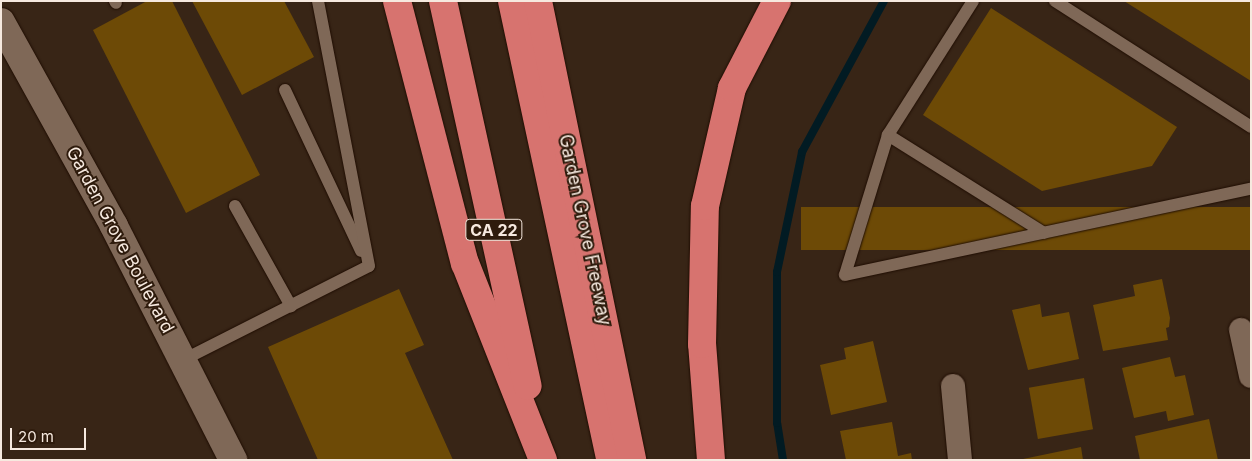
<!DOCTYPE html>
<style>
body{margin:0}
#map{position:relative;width:1252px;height:461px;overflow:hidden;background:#382516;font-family:Inter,sans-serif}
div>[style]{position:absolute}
.stream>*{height:8px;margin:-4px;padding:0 4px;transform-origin:4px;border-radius:4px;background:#021b23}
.building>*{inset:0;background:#6d4a06;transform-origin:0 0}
.roads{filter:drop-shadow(0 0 1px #1f0d02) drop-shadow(0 0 1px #1f0d02)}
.service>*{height:12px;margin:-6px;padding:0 6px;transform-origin:6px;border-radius:6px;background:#7f6857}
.minor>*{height:24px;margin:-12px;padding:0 12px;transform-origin:12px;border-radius:12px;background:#7f6857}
.secondary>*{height:28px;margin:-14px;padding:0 14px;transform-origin:14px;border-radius:14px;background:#7f6857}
.motorway>*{height:28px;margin:-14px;padding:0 14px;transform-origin:14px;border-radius:14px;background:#d7736f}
span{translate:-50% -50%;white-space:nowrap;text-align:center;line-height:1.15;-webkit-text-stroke:4px #2e1b0c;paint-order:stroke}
.shield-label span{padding:1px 4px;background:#2e1b0c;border:1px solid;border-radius:4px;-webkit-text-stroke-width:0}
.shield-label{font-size:16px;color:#f6e9df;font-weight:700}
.street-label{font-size:18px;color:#f6e9df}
.frame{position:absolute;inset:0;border:2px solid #f6e9df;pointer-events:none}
.scale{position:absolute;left:10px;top:428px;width:76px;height:22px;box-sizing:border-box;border:2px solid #f6e9df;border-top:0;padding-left:6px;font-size:15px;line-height:18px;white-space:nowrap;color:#f6e9df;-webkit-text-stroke:4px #2e1b0c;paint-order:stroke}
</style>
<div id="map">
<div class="stream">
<i style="left:783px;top:460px;width:37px;rotate:-99deg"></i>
<i style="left:777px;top:423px;width:151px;rotate:-90deg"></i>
<i style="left:777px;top:272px;width:123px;rotate:-78.2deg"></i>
<i style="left:802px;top:152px;width:172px;rotate:-61.5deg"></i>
</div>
<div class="building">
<i style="clip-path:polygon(147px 1px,172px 1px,260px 175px,186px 213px,93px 30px)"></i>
<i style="clip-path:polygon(192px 1px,284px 1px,314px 57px,242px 95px)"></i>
<i style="clip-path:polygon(1124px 1px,1251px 1px,1251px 81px)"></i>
<i style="clip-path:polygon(991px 8px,1177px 127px,1152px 166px,1042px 191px,923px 115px)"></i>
<i style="left:1251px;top:207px;width:43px;height:450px;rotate:90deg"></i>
<i style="clip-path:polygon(1162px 279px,1170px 318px,1169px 327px,1166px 328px,1168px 340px,1103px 351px,1093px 305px,1135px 296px,1133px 285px)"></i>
<i style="clip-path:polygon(399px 289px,424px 345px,405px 353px,453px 460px,318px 460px,268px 347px)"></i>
<i style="clip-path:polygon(1040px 304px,1042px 317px,1069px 312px,1079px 359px,1028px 370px,1012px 310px)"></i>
<i style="clip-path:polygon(873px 341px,887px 402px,831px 415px,820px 365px,846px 359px,844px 348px)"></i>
<i style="clip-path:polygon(1170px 357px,1175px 377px,1185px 375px,1194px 415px,1168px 421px,1166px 411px,1134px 418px,1122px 368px)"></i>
<i style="left:1084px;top:378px;width:52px;height:56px;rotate:80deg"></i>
<i style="clip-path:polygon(1209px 419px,1218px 460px,1140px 460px,1135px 436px)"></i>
<i style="clip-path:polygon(892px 422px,898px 456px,911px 453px,912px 460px,846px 460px,840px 431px)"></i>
<i style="clip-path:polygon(1081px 447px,1083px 460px,1023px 460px,1023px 459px)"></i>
</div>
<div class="roads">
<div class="service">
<i style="left:115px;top:1px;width:2px;rotate:63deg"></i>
<i style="left:973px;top:1px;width:159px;rotate:122.4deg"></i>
<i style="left:888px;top:135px;width:146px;rotate:107.1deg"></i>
<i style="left:845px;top:275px;width:415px;rotate:-12deg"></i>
<i style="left:1055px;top:1px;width:233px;rotate:32.7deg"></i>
<i style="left:285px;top:90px;width:178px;rotate:64.7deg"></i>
<i style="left:888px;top:135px;width:184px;rotate:32.1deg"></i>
<i style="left:235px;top:206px;width:115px;rotate:60.8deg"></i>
<i style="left:183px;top:360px;width:208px;rotate:-26.8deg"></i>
<i style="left:369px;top:266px;width:270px;rotate:-100.9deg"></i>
</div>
<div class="minor">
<i style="left:1241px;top:330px;width:47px;rotate:77.7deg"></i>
<i style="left:953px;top:386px;width:74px;rotate:84.6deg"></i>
</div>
<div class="secondary">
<i style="left:1px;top:22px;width:233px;rotate:61deg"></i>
<i style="left:114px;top:226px;width:263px;rotate:63deg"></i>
</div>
<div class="motorway">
<i style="left:397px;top:1px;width:271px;rotate:75.5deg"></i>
<i style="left:465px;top:263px;width:212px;rotate:68.4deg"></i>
<i style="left:443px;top:1px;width:394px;rotate:77.6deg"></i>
<i style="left:512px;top:1px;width:469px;rotate:77.9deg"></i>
<i style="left:538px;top:1px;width:469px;rotate:78.4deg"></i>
<i style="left:711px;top:460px;width:116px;rotate:-94.4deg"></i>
<i style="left:702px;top:344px;width:138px;rotate:-88.8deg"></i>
<i style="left:705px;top:206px;width:121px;rotate:-77.1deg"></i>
<i style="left:732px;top:88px;width:98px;rotate:-62.7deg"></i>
</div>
</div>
<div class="shield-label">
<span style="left:494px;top:230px">CA 22</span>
</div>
<div class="street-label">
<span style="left:585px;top:230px;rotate:78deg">Garden Grove Freeway</span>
<span style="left:120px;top:240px;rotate:62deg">Garden Grove Boulevard</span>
</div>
<div class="frame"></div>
<div class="scale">20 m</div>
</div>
